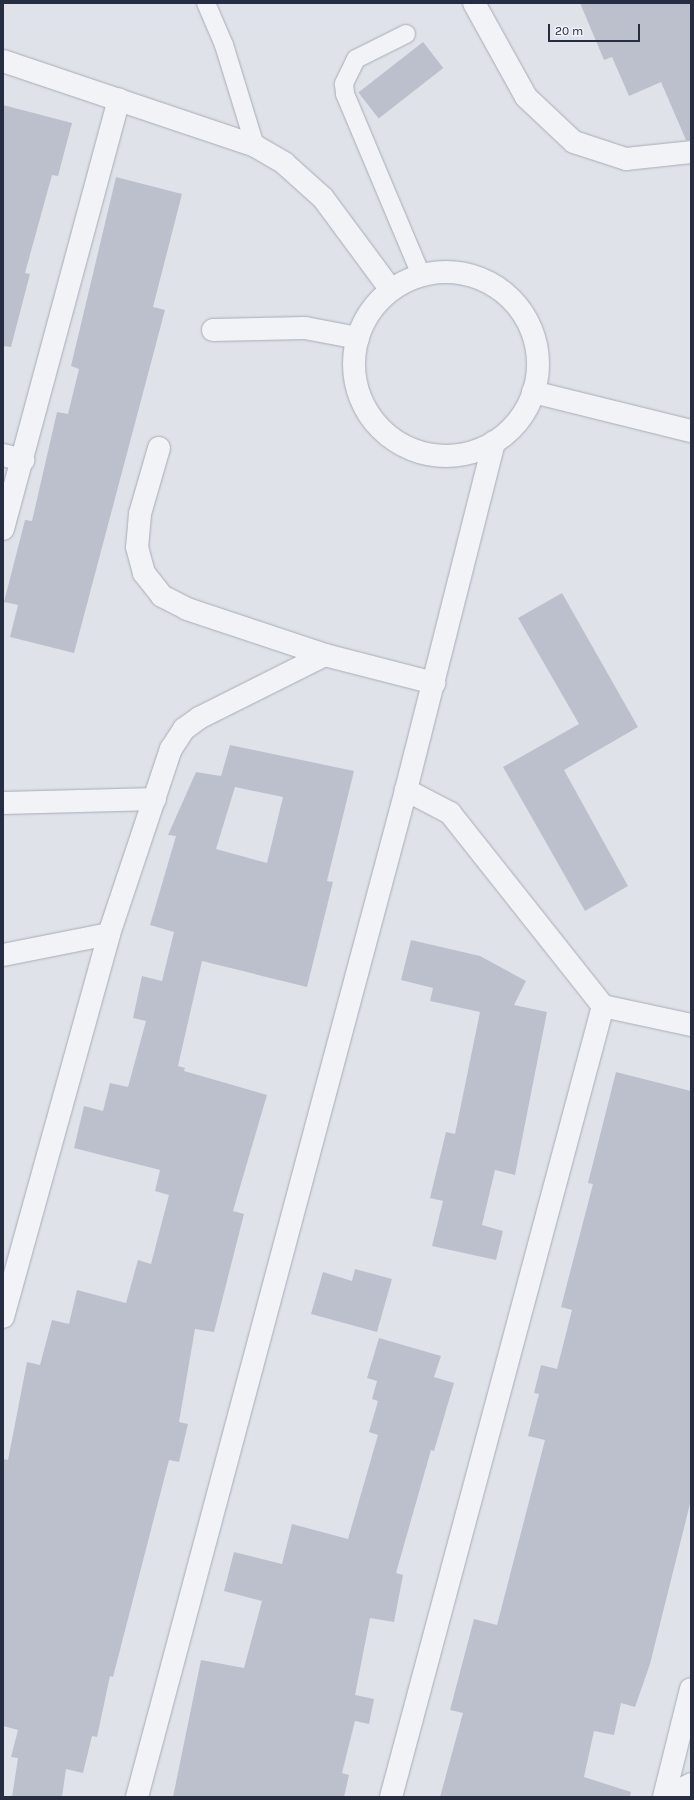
<!DOCTYPE html>
<style>
body{margin:0}
#map{position:relative;width:694px;height:1800px;overflow:hidden;background:#dfe2e9;font-family:Karla,sans-serif}
div>[style]{position:absolute}
.building>*{inset:0;background:#bcc0cc;transform-origin:0 0}
.roads{filter:drop-shadow(0 0 1px #a8acb7) drop-shadow(0 0 1px #a8acb7)}
.lane>*{height:18px;margin:-9px;padding:0 9px;transform-origin:9px;border-radius:9px;background:#f2f3f7}
.street>*{height:22px;margin:-11px;padding:0 11px;transform-origin:11px;border-radius:11px;background:#f2f3f7}
.street>.ring{margin:-11px;padding:0;box-sizing:content-box;background:none;border:22px solid #f2f3f7;border-radius:50%}
span{translate:-50% -50%;white-space:nowrap;text-align:center;line-height:1.15;-webkit-text-stroke:3px #eff1f6;paint-order:stroke}
.frame{position:absolute;inset:0;border:4px solid #272d41;pointer-events:none}
.scale{position:absolute;left:548px;top:24px;width:92px;height:18px;box-sizing:border-box;border:2px solid #272d41;border-top:0;padding-left:5px;font-size:12px;line-height:14px;white-space:nowrap;color:#272d41;-webkit-text-stroke:3px #eff1f6;paint-order:stroke}
</style>
<div id="map">
<div class="building">
<i style="clip-path:polygon(580px 3px,691px 3px,691px 140px,686px 140px,661px 82px,629px 96px,612px 57px,604px 60px)"></i>
<i style="left:423px;top:42px;width:33px;height:82px;rotate:52deg"></i>
<i style="clip-path:polygon(3px 105px,72px 123px,58px 176px,52px 175px,25px 273px,30px 274px,11px 347px,3px 346px)"></i>
<i style="clip-path:polygon(116px 177px,182px 194px,153px 307px,165px 310px,74px 653px,10px 637px,18px 605px,4px 602px,25px 520px,32px 521px,57px 412px,68px 414px,79px 369px,71px 366px)"></i>
<i style="clip-path:polygon(562px 593px,638px 727px,564px 770px,628px 886px,585px 911px,503px 767px,579px 724px,518px 618px)"></i>
<i style="clip-path:polygon(evenodd,230px 745px,354px 771px,327px 881px,333px 882px,307px 987px,202px 961px,178px 1066px,185px 1068px,184px 1071px,267px 1095px,233px 1211px,244px 1214px,214px 1332px,195px 1329px,179px 1422px,188px 1424px,179px 1462px,169px 1460px,113px 1677px,110px 1676px,97px 1737px,92px 1736px,83px 1773px,66px 1769px,62px 1797px,12px 1797px,18px 1758px,11px 1757px,18px 1730px,3px 1726px,3px 1459px,8px 1460px,27px 1362px,40px 1365px,52px 1320px,69px 1324px,77px 1290px,126px 1303px,138px 1260px,151px 1264px,169px 1195px,155px 1191px,160px 1170px,74px 1148px,84px 1106px,103px 1111px,110px 1083px,128px 1087px,146px 1021px,133px 1018px,142px 976px,162px 981px,174px 932px,150px 925px,176px 836px,168px 835px,196px 772px,221px 776px,230px 745px,235px 787px,283px 797px,267px 863px,216px 849px,235px 787px)"></i>
<i style="clip-path:polygon(411px 940px,480px 956px,526px 981px,514px 1005px,547px 1012px,515px 1175px,495px 1170px,482px 1225px,503px 1231px,496px 1260px,432px 1246px,443px 1201px,430px 1198px,446px 1132px,455px 1134px,480px 1012px,430px 1001px,433px 988px,401px 980px)"></i>
<i style="clip-path:polygon(616px 1072px,691px 1091px,691px 1500px,650px 1664px,635px 1707px,621px 1703px,614px 1735px,594px 1731px,584px 1777px,631px 1792px,630px 1797px,440px 1797px,463px 1713px,450px 1710px,474px 1619px,497px 1625px,545px 1440px,528px 1436px,539px 1394px,534px 1393px,541px 1365px,557px 1369px,572px 1310px,561px 1307px,593px 1184px,588px 1183px)"></i>
<i style="clip-path:polygon(355px 1269px,392px 1279px,377px 1332px,311px 1314px,323px 1272px,352px 1281px)"></i>
<i style="clip-path:polygon(379px 1338px,441px 1356px,434px 1377px,454px 1383px,434px 1451px,431px 1450px,396px 1573px,403px 1575px,394px 1622px,370px 1618px,355px 1695px,374px 1699px,369px 1724px,355px 1721px,342px 1773px,349px 1775px,344px 1797px,173px 1797px,201px 1660px,244px 1668px,262px 1601px,224px 1591px,234px 1552px,282px 1564px,292px 1524px,348px 1539px,378px 1435px,369px 1432px,378px 1401px,372px 1399px,377px 1381px,367px 1378px)"></i>
</div>
<div class="roads">
<div class="lane">
<i style="left:206px;top:3px;width:46px;rotate:66.8deg"></i>
<i style="left:224px;top:45px;width:106px;rotate:72.9deg"></i>
<i style="left:406px;top:34px;width:56px;rotate:153.4deg"></i>
<i style="left:356px;top:59px;width:28px;rotate:116deg"></i>
<i style="left:344px;top:84px;width:10px;rotate:84deg"></i>
<i style="left:345px;top:94px;width:196px;rotate:67.2deg"></i>
</div>
<div class="street">
<i style="left:474px;top:3px;width:107px;rotate:61deg"></i>
<i style="left:526px;top:97px;width:66px;rotate:43.2deg"></i>
<i style="left:574px;top:142px;width:55px;rotate:18.1deg"></i>
<i style="left:626px;top:159px;width:65px;rotate:-6.1deg"></i>
<i style="left:3px;top:61px;width:266px;rotate:18.6deg"></i>
<i style="left:255px;top:146px;width:34px;rotate:30deg"></i>
<i style="left:284px;top:163px;width:52px;rotate:41.9deg"></i>
<i style="left:323px;top:198px;width:114px;rotate:53.5deg"></i>
<i class="ring" style="left:354px;top:272px;width:162px;height:162px"></i>
<i style="left:213px;top:330px;width:92px;rotate:-1.2deg"></i>
<i style="left:305px;top:328px;width:54px;rotate:10.7deg"></i>
<i style="left:533px;top:392px;width:163px;rotate:13.9deg"></i>
<i style="left:159px;top:448px;width:69px;rotate:106.1deg"></i>
<i style="left:140px;top:514px;width:33px;rotate:95deg"></i>
<i style="left:137px;top:547px;width:27px;rotate:75deg"></i>
<i style="left:144px;top:573px;width:29px;rotate:52deg"></i>
<i style="left:162px;top:596px;width:28px;rotate:27deg"></i>
<i style="left:187px;top:609px;width:145px;rotate:18.4deg"></i>
<i style="left:3px;top:455px;width:21px;rotate:14deg"></i>
<i style="left:3px;top:529px;width:445px;rotate:-74.9deg"></i>
<i style="left:3px;top:803px;width:152px;rotate:-1.5deg"></i>
<i style="left:3px;top:955px;width:108px;rotate:-11.2deg"></i>
<i style="left:603px;top:1006px;width:90px;rotate:12.2deg"></i>
<i style="left:3px;top:1317px;width:397px;rotate:-74.5deg"></i>
<i style="left:109px;top:934px;width:195px;rotate:-71.5deg"></i>
<i style="left:171px;top:749px;width:24px;rotate:-57deg"></i>
<i style="left:184px;top:729px;width:19px;rotate:-36deg"></i>
<i style="left:199px;top:718px;width:141px;rotate:-26.6deg"></i>
<i style="left:325px;top:655px;width:113px;rotate:14.4deg"></i>
<i style="left:137px;top:1797px;width:1042px;rotate:-75.04deg"></i>
<i style="left:406px;top:790px;width:359px;rotate:-75.8deg"></i>
<i style="left:391px;top:1797px;width:819px;rotate:-75deg"></i>
<i style="left:603px;top:1006px;width:246px;rotate:-128.4deg"></i>
<i style="left:450px;top:813px;width:50px;rotate:-152.4deg"></i>
<i style="left:664px;top:1797px;width:111px;rotate:-76deg"></i>
<i style="left:666px;top:1797px;width:28px;rotate:-27deg"></i>
</div>
</div>
<div class="frame"></div>
<div class="scale">20 m</div>
</div>
